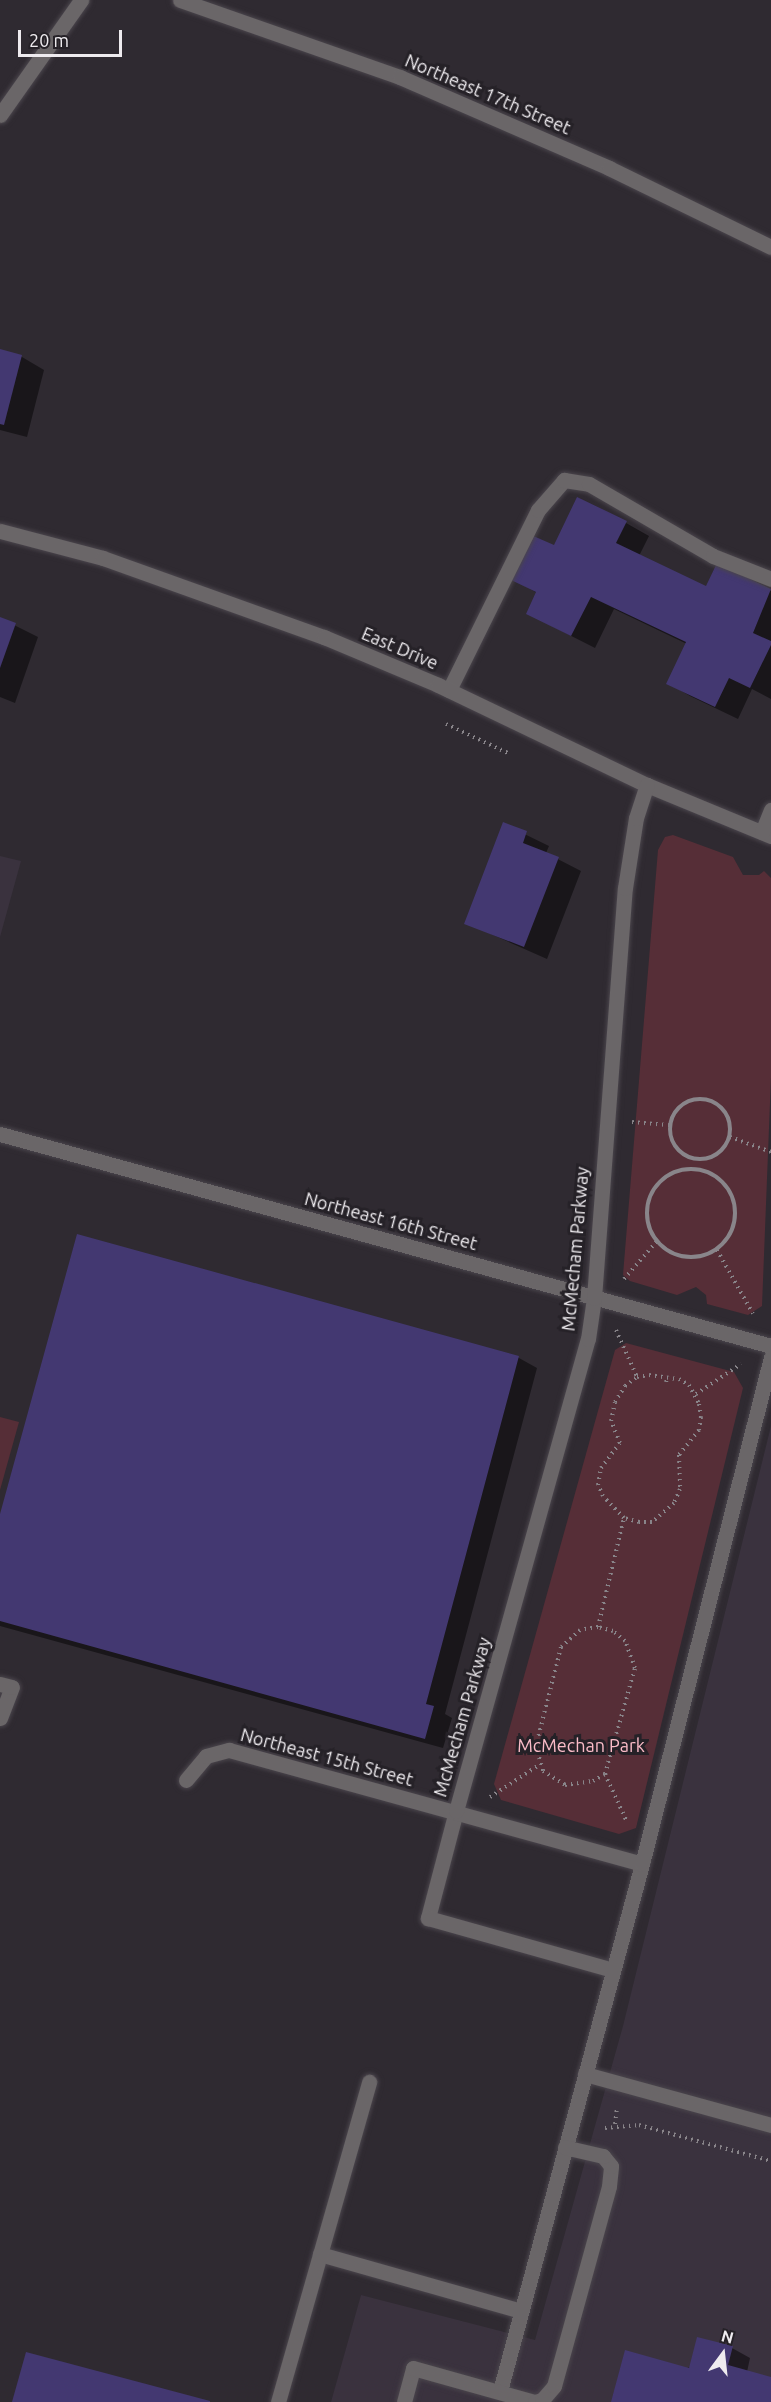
<!DOCTYPE html>
<style>
body{margin:0}
#map{position:relative;width:771px;height:2402px;overflow:hidden;background:#2f2a31;font-family:Ubuntu,sans-serif}
div>[style]{position:absolute}
.built>*{inset:0;background:#3a323e}
.green>*{inset:0;background:#562e37}
.shadow>*{inset:0;background:#0007}
.building>*{inset:0;background:#433871}
.path>*{height:4px;margin-top:-2px;transform-origin:0;background:repeating-linear-gradient(90deg,#89858a 0 1.5px,transparent 0 6px)}
.path>.ring{margin:-2px;padding:0;box-sizing:content-box;background:none;border:4px solid #89858a;border-radius:50%}
.roads{filter:drop-shadow(0 0 2px #4a454c) drop-shadow(0 0 2px #4a454c)}
.lane>*{height:15px;margin:-7.5px;padding:0 7.5px;transform-origin:7.5px;border-radius:7.5px;background:#6a6668}
.street>*{height:15px;margin:-7.5px;padding:0 7.5px;transform-origin:7.5px;border-radius:7.5px;background:#6a6668}
span{translate:-50% -50%;white-space:nowrap;text-align:center;line-height:1.15;-webkit-text-stroke:6px #252127;paint-order:stroke}
.street-label{font-size:18px;color:#eeebef}
.park-label{font-size:18px;color:#fbbcc8}
.north{position:absolute;left:693px;top:2324px;width:60px;height:60px;-webkit-text-stroke:4px #252127;paint-order:stroke;rotate:15deg;font-size:16px;font-weight:700;line-height:24px;text-align:center;color:#eeebef}
.north::after{content:'';display:block;margin:auto;width:21px;height:27px;background:#eeebef;clip-path:polygon(50% 0,100% 100%,50% 72%,0 100%)}
.scale{position:absolute;left:18px;top:30px;width:104px;height:27px;box-sizing:border-box;border:3px solid #eeebef;border-top:0;padding-left:8px;font-size:18px;line-height:21px;white-space:nowrap;color:#eeebef;-webkit-text-stroke:4px #252127;paint-order:stroke}
</style>
<div id="map">
<div class="built">
<i style="clip-path:polygon(0 856px,21px 861px,0 937px)"></i>
<i style="clip-path:polygon(771px 1426px,771px 2402px,331px 2402px,361px 2295px,535px 2340px,623px 2026px)"></i>
</div>
<div class="green">
<i style="clip-path:polygon(673px 835px,733px 857px,743px 875px,759px 875px,764px 871px,771px 878px,771px 1077px,762px 1306px,748px 1315px,707px 1304px,706px 1295px,696px 1287px,677px 1295px,630px 1281px,623px 1275px,658px 850px,665px 837px)"></i>
<i style="clip-path:polygon(626px 1343px,734px 1372px,743px 1388px,636px 1828px,619px 1834px,501px 1800px,494px 1784px,615px 1350px)"></i>
<i style="clip-path:polygon(0 1417px,19px 1422px,0 1490px)"></i>
</div>
<div class="shadow">
<i style="clip-path:polygon(0 351px,22px 357px,44px 370px,27px 437px,0 430px)"></i>
<i style="clip-path:polygon(626px 523px,649px 536px,639px 556px,707px 588px,718px 565px,771px 591px,771px 699px,752px 689px,738px 719px,690px 696px,668px 683px,687px 644px,614px 609px,595px 648px,528px 614px,537px 593px,511px 578px,554px 547px)"></i>
<i style="clip-path:polygon(0 618px,38px 637px,15px 703px,0 697px)"></i>
<i style="clip-path:polygon(504px 824px,549px 846px,546px 853px,581px 871px,547px 959px,466px 923px)"></i>
<i style="clip-path:polygon(79px 1236px,519px 1358px,537px 1368px,445px 1714px,452px 1718px,443px 1748px,0 1626px,0 1519px)"></i>
<i style="clip-path:polygon(732px 2348px,750px 2358px,747px 2372px,771px 2379px,771px 2402px,612px 2402px)"></i>
</div>
<div class="building">
<i style="clip-path:polygon(0 349px,22px 355px,4px 425px,0 424px)"></i>
<i style="clip-path:polygon(577px 497px,627px 521px,616px 543px,706px 586px,717px 563px,771px 589px,753px 633px,771px 641px,771px 645px,750px 688px,729px 678px,715px 707px,666px 684px,686px 642px,591px 597px,571px 636px,526px 614px,536px 592px,509px 579px,531px 535px,554px 545px)"></i>
<i style="clip-path:polygon(0 617px,16px 623px,0 668px)"></i>
<i style="clip-path:polygon(503px 822px,527px 831px,523px 843px,559px 857px,524px 947px,464px 924px)"></i>
<i style="clip-path:polygon(77px 1234px,519px 1356px,426px 1704px,434px 1706px,425px 1739px,0 1621px,0 1514px)"></i>
<i style="clip-path:polygon(697px 2337px,733px 2346px,728px 2365px,771px 2377px,771px 2402px,611px 2402px,625px 2350px,689px 2368px)"></i>
<i style="clip-path:polygon(26px 2352px,210px 2401px,210px 2402px,12px 2402px)"></i>
</div>
<div class="path">
<i style="left:446px;top:724px;width:68px;rotate:25.1deg"></i>
<i class="ring" style="left:670px;top:1099px;width:56px;height:56px"></i>
<i style="left:632px;top:1122px;width:38px;rotate:5deg"></i>
<i style="left:730px;top:1137px;width:44px;rotate:20.1deg"></i>
<i class="ring" style="left:647px;top:1169px;width:84px;height:84px"></i>
<i style="left:717px;top:1250px;width:73px;rotate:60.6deg"></i>
<i style="left:624px;top:1279px;width:50px;rotate:-49deg"></i>
<i style="left:616px;top:1330px;width:51px;rotate:65.9deg"></i>
<i style="left:649px;top:1375px;width:30px;rotate:8deg"></i>
<i style="left:679px;top:1379px;width:12px;rotate:31deg"></i>
<i style="left:689px;top:1385px;width:21px;rotate:62deg"></i>
<i style="left:699px;top:1404px;width:13px;rotate:81deg"></i>
<i style="left:701px;top:1417px;width:13px;rotate:99deg"></i>
<i style="left:699px;top:1430px;width:32px;rotate:129deg"></i>
<i style="left:679px;top:1455px;width:34px;rotate:88deg"></i>
<i style="left:680px;top:1489px;width:15px;rotate:113deg"></i>
<i style="left:674px;top:1503px;width:29px;rotate:139deg"></i>
<i style="left:652px;top:1522px;width:13px;rotate:180deg"></i>
<i style="left:639px;top:1522px;width:16px;rotate:-165deg"></i>
<i style="left:624px;top:1518px;width:30px;rotate:-134deg"></i>
<i style="left:603px;top:1496px;width:12px;rotate:-114deg"></i>
<i style="left:598px;top:1485px;width:17px;rotate:-80deg"></i>
<i style="left:601px;top:1468px;width:31px;rotate:-53deg"></i>
<i style="left:620px;top:1443px;width:24px;rotate:-112deg"></i>
<i style="left:611px;top:1421px;width:19px;rotate:-78deg"></i>
<i style="left:615px;top:1402px;width:19px;rotate:-58deg"></i>
<i style="left:625px;top:1386px;width:15px;rotate:-37deg"></i>
<i style="left:637px;top:1377px;width:12px;rotate:-9deg"></i>
<i style="left:666px;top:1382px;width:6px;rotate:-72deg"></i>
<i style="left:696px;top:1394px;width:54px;rotate:-33.7deg"></i>
<i style="left:598px;top:1627px;width:18px;rotate:171deg"></i>
<i style="left:580px;top:1630px;width:25px;rotate:138deg"></i>
<i style="left:561px;top:1647px;width:102px;rotate:104.2deg"></i>
<i style="left:536px;top:1746px;width:26px;rotate:74deg"></i>
<i style="left:543px;top:1771px;width:26px;rotate:32deg"></i>
<i style="left:565px;top:1785px;width:28px;rotate:-8deg"></i>
<i style="left:593px;top:1781px;width:14px;rotate:-30deg"></i>
<i style="left:605px;top:1774px;width:110px;rotate:-74.2deg"></i>
<i style="left:635px;top:1668px;width:29px;rotate:-110deg"></i>
<i style="left:625px;top:1641px;width:16px;rotate:-140deg"></i>
<i style="left:613px;top:1631px;width:16px;rotate:-165deg"></i>
<i style="left:598px;top:1627px;width:112px;rotate:-76.6deg"></i>
<i style="left:605px;top:1774px;width:53px;rotate:65.4deg"></i>
<i style="left:490px;top:1797px;width:59px;rotate:-33.1deg"></i>
<i style="left:615px;top:2124px;width:16px;rotate:-83deg"></i>
<i style="left:605px;top:2128px;width:34px;rotate:-5deg"></i>
<i style="left:639px;top:2125px;width:137px;rotate:15.3deg"></i>
</div>
<div class="roads">
<div class="lane">
<i style="left:449px;top:690px;width:201px;rotate:-63.7deg"></i>
<i style="left:538px;top:510px;width:40px;rotate:-49deg"></i>
<i style="left:564px;top:480px;width:25px;rotate:9deg"></i>
<i style="left:589px;top:484px;width:143px;rotate:30.1deg"></i>
<i style="left:713px;top:556px;width:62px;rotate:21.6deg"></i>
<i style="left:0;top:1718px;width:33px;rotate:-69deg"></i>
<i style="left:456px;top:1811px;width:111px;rotate:104.7deg"></i>
<i style="left:428px;top:1918px;width:192px;rotate:15.7deg"></i>
<i style="left:585px;top:2074px;width:193px;rotate:15.3deg"></i>
<i style="left:320px;top:2254px;width:209px;rotate:15.8deg"></i>
<i style="left:500px;top:2391px;width:546px;rotate:-74.92deg"></i>
<i style="left:278px;top:2402px;width:333px;rotate:-74.1deg"></i>
<i style="left:404px;top:2402px;width:35px;rotate:-75deg"></i>
<i style="left:413px;top:2368px;width:127px;rotate:15.6deg"></i>
<i style="left:535px;top:2402px;width:7px;rotate:-16deg"></i>
<i style="left:542px;top:2400px;width:18px;rotate:-49deg"></i>
<i style="left:554px;top:2386px;width:207px;rotate:-74.6deg"></i>
<i style="left:609px;top:2186px;width:20px;rotate:-84deg"></i>
<i style="left:611px;top:2166px;width:13px;rotate:-129deg"></i>
<i style="left:603px;top:2156px;width:39px;rotate:-167deg"></i>
</div>
<div class="street">
<i style="left:180px;top:0;width:233px;rotate:19.3deg"></i>
<i style="left:400px;top:77px;width:228px;rotate:23.5deg"></i>
<i style="left:609px;top:168px;width:180px;rotate:26deg"></i>
<i style="left:0;top:115px;width:141px;rotate:-54.8deg"></i>
<i style="left:0;top:531px;width:106px;rotate:14.7deg"></i>
<i style="left:103px;top:558px;width:235px;rotate:19.7deg"></i>
<i style="left:324px;top:637px;width:124px;rotate:22.8deg"></i>
<i style="left:438px;top:685px;width:232px;rotate:25.6deg"></i>
<i style="left:647px;top:785px;width:134px;rotate:22.4deg"></i>
<i style="left:762px;top:832px;width:24px;rotate:-68deg"></i>
<i style="left:0;top:1134px;width:800px;rotate:15.37deg"></i>
<i style="left:0;top:1684px;width:12px;rotate:14deg"></i>
<i style="left:186px;top:1780px;width:31px;rotate:-50deg"></i>
<i style="left:206px;top:1756px;width:24px;rotate:-15deg"></i>
<i style="left:229px;top:1750px;width:428px;rotate:15.4deg"></i>
<i style="left:642px;top:1864px;width:523px;rotate:-75.72deg"></i>
<i style="left:456px;top:1811px;width:490px;rotate:-74.4deg"></i>
<i style="left:588px;top:1339px;width:41px;rotate:-81.7deg"></i>
<i style="left:594px;top:1298px;width:411px;rotate:-85.7deg"></i>
<i style="left:625px;top:888px;width:71px;rotate:-81.1deg"></i>
<i style="left:636px;top:818px;width:35px;rotate:-72deg"></i>
</div>
</div>
<div class="street-label">
<span style="left:488px;top:94px;rotate:23deg">Northeast 17th Street</span>
<span style="left:400px;top:648px;rotate:23deg">East Drive</span>
<span style="left:391px;top:1221px;rotate:15deg">Northeast 16th Street</span>
<span style="left:575px;top:1249px;rotate:-85deg">McMecham Parkway</span>
<span style="left:462px;top:1717px;rotate:-74deg">McMecham Parkway</span>
<span style="left:327px;top:1757px;rotate:15deg">Northeast 15th Street</span>
</div>
<div class="park-label">
<span style="left:581px;top:1745px">McMechan Park</span>
</div>
<div class="north">N</div>
<div class="scale">20 m</div>
</div>
